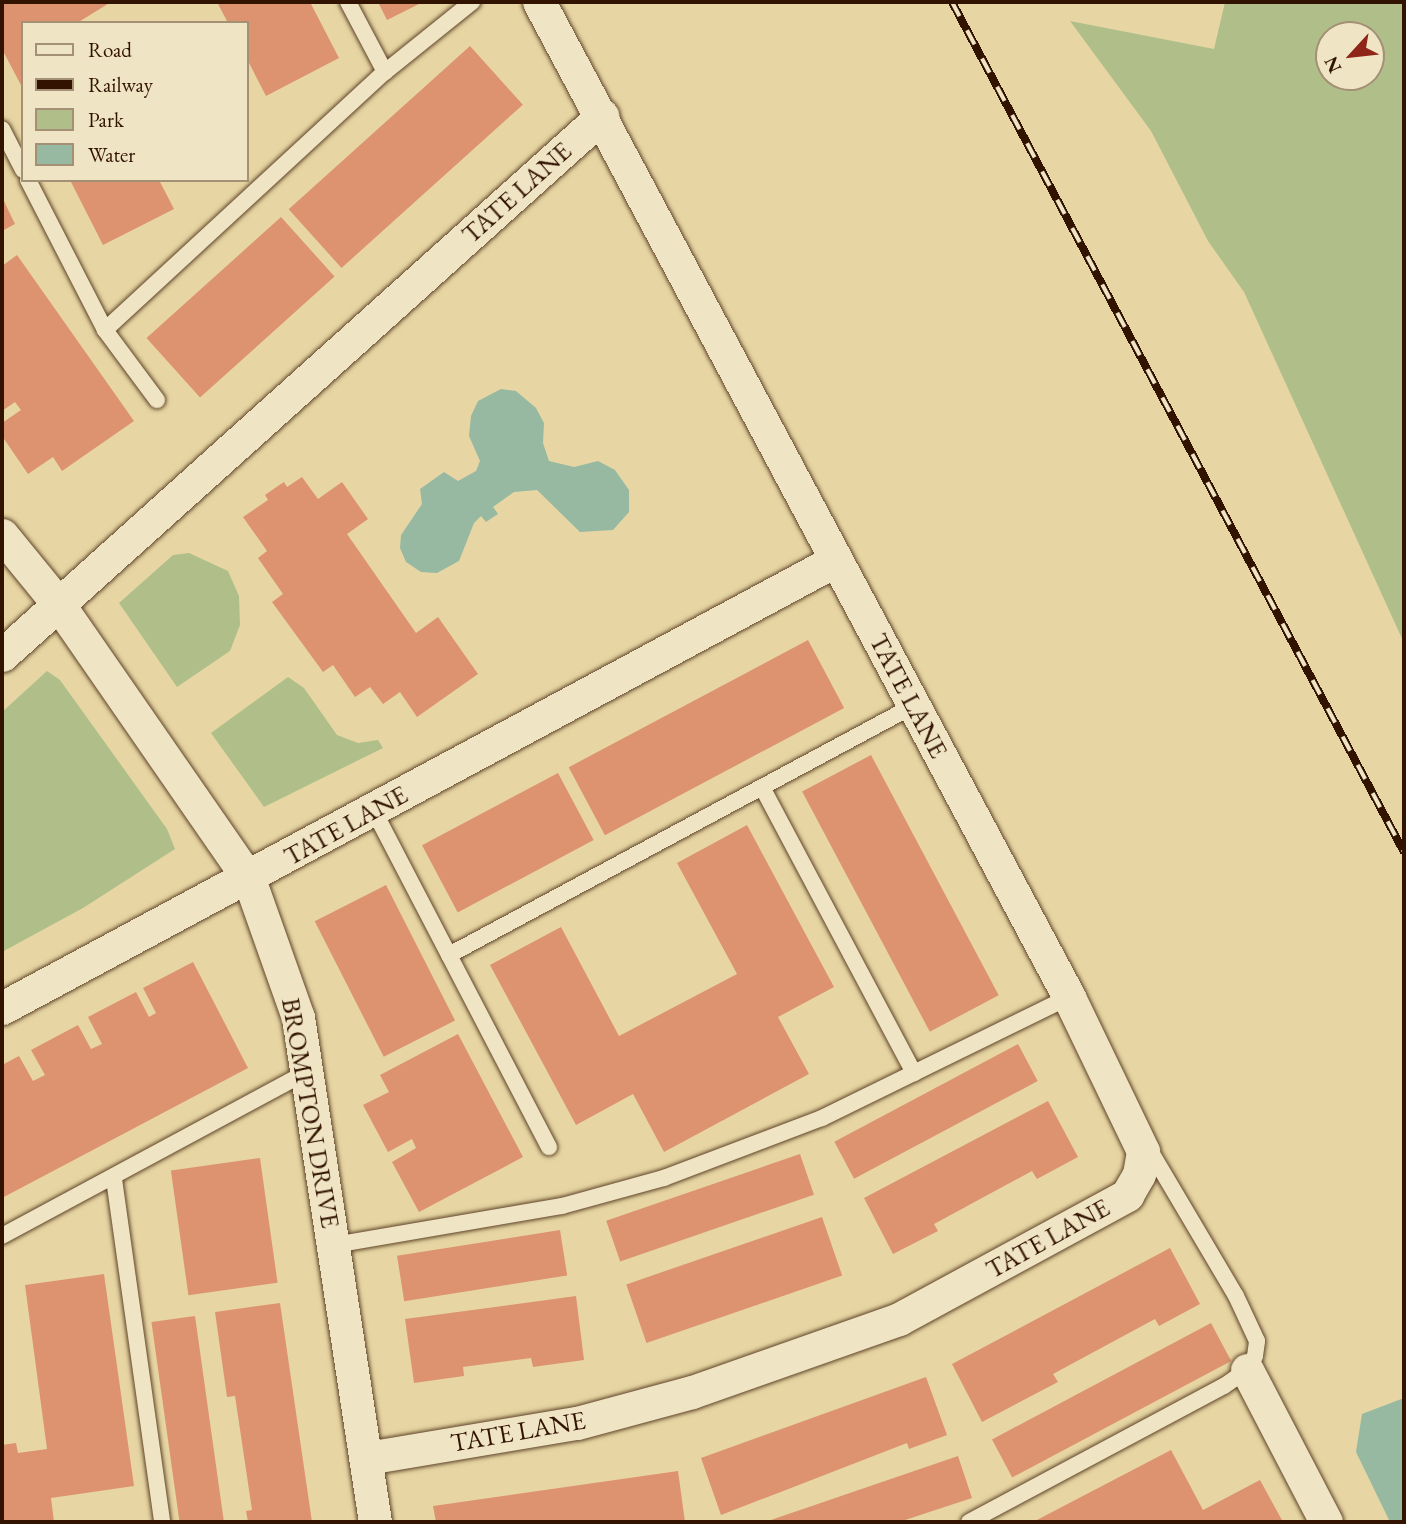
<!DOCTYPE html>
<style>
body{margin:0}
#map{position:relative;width:1406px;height:1524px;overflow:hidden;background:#e7d6a3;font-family:"EB Garamond",serif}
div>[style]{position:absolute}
.green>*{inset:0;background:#b0bf8a}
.water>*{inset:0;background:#97b9a2}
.building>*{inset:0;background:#dd9370;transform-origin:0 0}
.roads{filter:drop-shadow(0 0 2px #5f4429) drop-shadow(0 0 2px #5f4429)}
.service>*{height:16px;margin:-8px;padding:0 8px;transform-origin:8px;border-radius:8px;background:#efe4c3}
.minor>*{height:33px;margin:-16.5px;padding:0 16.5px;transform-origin:16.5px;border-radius:16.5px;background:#efe4c3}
.rail>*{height:8px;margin-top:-4px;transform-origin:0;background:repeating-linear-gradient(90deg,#efe4c3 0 16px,#321300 0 32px);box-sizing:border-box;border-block:2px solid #321300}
span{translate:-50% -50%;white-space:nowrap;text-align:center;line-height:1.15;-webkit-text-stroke:7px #efe4c3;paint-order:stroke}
.street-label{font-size:26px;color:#321300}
.frame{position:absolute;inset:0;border:4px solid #321300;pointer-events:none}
.legend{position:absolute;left:21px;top:21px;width:228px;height:161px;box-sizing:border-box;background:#efe4c3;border:2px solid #a39075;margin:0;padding:9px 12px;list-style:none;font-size:21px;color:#321300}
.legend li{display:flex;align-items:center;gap:14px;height:35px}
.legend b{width:35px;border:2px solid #a39075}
.north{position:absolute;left:1315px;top:21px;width:70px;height:70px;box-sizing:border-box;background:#efe4c3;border:2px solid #a39075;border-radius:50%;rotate:243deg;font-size:19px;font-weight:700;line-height:28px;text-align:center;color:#321300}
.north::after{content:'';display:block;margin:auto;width:24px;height:32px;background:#8f2418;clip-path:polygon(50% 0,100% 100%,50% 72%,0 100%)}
</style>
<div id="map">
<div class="green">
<i style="clip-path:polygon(evenodd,1225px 2px,1404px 2px,1404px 643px,1244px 292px,1208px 241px,1151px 131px,1070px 21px,1214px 49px,1225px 2px,1329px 35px,1371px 35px,1371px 77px,1329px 77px,1329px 35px)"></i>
<i style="clip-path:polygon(189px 553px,228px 571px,239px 596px,240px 625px,230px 651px,177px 687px,119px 603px,173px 555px)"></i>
<i style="clip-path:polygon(47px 671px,60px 680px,167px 829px,175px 849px,83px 908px,2px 952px,2px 712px)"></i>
<i style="clip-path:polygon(288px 677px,304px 688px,337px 735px,358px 743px,378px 740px,383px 748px,264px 807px,211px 733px)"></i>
</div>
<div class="water">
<i style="clip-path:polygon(501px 389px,516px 391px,536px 408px,544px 423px,543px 443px,549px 461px,574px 467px,598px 461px,615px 470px,629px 490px,629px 512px,613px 530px,580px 532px,537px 490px,514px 492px,493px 507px,498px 514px,486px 522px,481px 516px,474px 523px,459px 561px,437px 573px,421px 572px,406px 562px,400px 548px,401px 535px,422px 504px,420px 489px,444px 472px,458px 481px,476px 471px,480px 461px,469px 436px,471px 416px,478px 401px)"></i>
<i style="clip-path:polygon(1404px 1398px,1404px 1522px,1390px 1522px,1356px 1452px,1362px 1414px)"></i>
</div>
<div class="building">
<i style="clip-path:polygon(2px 2px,111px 2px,77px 23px,23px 23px,23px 89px,2px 49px)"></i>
<i style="clip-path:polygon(217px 2px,310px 2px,339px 58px,266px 96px,247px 59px,247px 23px,228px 23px)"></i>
<i style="clip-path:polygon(378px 2px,423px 2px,387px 20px)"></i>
<i style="left:470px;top:46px;width:79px;height:244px;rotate:48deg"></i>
<i style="clip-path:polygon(70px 180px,159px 180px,174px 209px,103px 245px)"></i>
<i style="clip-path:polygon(2px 197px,15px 224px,2px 231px)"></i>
<i style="left:281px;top:217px;width:80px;height:181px;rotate:48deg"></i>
<i style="clip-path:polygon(17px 255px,134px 421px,62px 471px,53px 457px,28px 474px,2px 436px,2px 423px,21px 410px,15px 402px,2px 411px,2px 266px)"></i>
<i style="clip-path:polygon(302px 477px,318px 499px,342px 482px,368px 519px,347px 534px,416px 633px,438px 617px,478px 674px,417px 717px,400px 692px,383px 704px,370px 687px,355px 697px,333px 665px,323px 672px,272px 602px,283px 594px,258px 558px,267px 551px,243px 517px,268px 500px,265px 495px,275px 488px,284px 482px,287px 487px)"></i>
<i style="left:808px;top:640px;width:77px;height:271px;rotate:62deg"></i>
<i style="left:871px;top:755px;width:272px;height:78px;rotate:62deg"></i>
<i style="left:558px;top:773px;width:76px;height:154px;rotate:62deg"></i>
<i style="clip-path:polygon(747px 825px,834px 987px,778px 1017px,809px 1074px,664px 1152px,633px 1094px,576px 1125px,490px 965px,561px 927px,619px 1036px,737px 974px,677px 863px)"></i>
<i style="left:386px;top:885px;width:152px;height:80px;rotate:63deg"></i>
<i style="clip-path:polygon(193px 962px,248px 1068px,2px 1198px,2px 1065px,19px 1056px,33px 1081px,45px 1075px,31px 1050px,78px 1025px,91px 1049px,102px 1044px,88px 1017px,136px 992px,149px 1017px,156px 1013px,143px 988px)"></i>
<i style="clip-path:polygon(458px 1034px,523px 1157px,419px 1212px,392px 1162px,416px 1148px,412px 1139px,388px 1152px,363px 1105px,389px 1092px,380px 1075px)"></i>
<i style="left:1018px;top:1044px;width:42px;height:208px;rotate:62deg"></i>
<i style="clip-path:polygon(1048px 1101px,1078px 1157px,1037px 1179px,1032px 1171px,934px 1224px,938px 1231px,893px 1254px,864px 1198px)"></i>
<i style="left:800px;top:1154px;width:43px;height:205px;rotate:71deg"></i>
<i style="left:260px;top:1158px;width:126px;height:90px;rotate:82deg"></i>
<i style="left:822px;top:1217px;width:62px;height:207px;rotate:71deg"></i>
<i style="left:560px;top:1230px;width:46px;height:165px;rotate:81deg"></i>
<i style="clip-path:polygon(1170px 1248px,1200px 1304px,1159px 1326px,1155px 1319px,1053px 1374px,1058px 1382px,982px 1422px,952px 1364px)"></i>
<i style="clip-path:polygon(104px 1274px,134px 1486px,51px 1498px,54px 1522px,2px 1522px,2px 1445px,16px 1443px,18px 1453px,47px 1449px,25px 1285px)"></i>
<i style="clip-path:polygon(576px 1296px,584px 1360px,533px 1367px,531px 1358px,463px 1367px,464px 1376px,414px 1383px,405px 1319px)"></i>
<i style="clip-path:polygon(280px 1303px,312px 1522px,248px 1522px,246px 1511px,252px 1510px,235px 1396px,227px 1397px,215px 1312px)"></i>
<i style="left:195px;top:1316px;width:208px;height:44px;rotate:82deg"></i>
<i style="left:1211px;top:1323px;width:43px;height:248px;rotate:62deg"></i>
<i style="clip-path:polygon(926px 1377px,947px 1435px,909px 1449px,907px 1443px,721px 1515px,701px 1458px)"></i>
<i style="clip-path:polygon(1171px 1450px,1203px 1510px,1260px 1480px,1283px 1522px,1033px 1522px)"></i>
<i style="clip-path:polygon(958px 1456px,972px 1498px,899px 1522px,765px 1522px)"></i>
<i style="clip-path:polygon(678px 1471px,685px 1522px,436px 1522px,433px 1506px)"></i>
</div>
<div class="roads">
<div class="service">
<i style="left:348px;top:2px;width:79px;rotate:62.1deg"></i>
<i style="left:2px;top:129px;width:46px;rotate:62.9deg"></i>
<i style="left:28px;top:180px;width:169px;rotate:62.8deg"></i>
<i style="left:157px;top:400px;width:87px;rotate:-126.6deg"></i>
<i style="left:105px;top:330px;width:381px;rotate:-42.7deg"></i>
<i style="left:385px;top:72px;width:112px;rotate:-38.8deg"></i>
<i style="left:762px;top:787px;width:324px;rotate:62deg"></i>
<i style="left:374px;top:811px;width:379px;rotate:62.5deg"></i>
<i style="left:449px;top:955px;width:527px;rotate:-28.22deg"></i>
<i style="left:114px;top:1179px;width:346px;rotate:82deg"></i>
<i style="left:2px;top:1236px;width:346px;rotate:-28.3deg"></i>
<i style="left:334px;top:1245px;width:231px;rotate:-9.7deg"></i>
<i style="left:562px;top:1206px;width:106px;rotate:-15.4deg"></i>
<i style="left:664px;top:1178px;width:169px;rotate:-20.8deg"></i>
<i style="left:822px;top:1118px;width:275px;rotate:-26.1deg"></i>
<i style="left:969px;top:1522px;width:289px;rotate:-28.1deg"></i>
<i style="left:1224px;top:1386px;width:28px;rotate:-35deg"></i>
<i style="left:1247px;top:1370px;width:16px;rotate:-60deg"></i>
<i style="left:1255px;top:1356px;width:15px;rotate:-82deg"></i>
<i style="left:1257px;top:1341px;width:50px;rotate:-115deg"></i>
<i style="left:1236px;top:1296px;width:177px;rotate:-120.6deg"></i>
</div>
<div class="minor">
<i style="left:2px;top:535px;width:90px;rotate:50.8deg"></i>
<i style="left:59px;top:605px;width:333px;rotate:55.3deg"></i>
<i style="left:249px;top:879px;width:146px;rotate:70.5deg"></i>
<i style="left:298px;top:1017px;width:511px;rotate:81.33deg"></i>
<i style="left:2px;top:655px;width:807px;rotate:-41.93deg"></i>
<i style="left:2px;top:1008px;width:947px;rotate:-28.24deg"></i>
<i style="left:1247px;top:1370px;width:171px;rotate:62.5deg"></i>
<i style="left:367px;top:1458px;width:213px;rotate:-9.5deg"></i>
<i style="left:577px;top:1423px;width:119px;rotate:-15.1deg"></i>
<i style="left:692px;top:1392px;width:219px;rotate:-19.4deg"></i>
<i style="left:899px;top:1319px;width:260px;rotate:-28.5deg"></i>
<i style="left:1127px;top:1195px;width:24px;rotate:-60deg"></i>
<i style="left:1139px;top:1174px;width:23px;rotate:-80deg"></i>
<i style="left:1143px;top:1151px;width:171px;rotate:-115.7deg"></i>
<i style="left:1069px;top:997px;width:1127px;rotate:-118.04deg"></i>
</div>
</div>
<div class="rail">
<i style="left:952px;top:2px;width:963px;rotate:62deg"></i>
</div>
<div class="street-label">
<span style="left:517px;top:193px;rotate:-42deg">TATE LANE</span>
<span style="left:908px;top:696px;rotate:62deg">TATE LANE</span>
<span style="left:346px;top:826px;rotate:-29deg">TATE LANE</span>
<span style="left:310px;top:1113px;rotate:80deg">BROMPTON DRIVE</span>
<span style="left:1048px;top:1239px;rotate:-29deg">TATE LANE</span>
<span style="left:518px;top:1432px;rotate:-10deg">TATE LANE</span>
</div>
<div class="frame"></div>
<ul class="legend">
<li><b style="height:9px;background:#efe4c3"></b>Road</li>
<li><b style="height:9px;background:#321300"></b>Railway</li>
<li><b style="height:19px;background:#b0bf8a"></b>Park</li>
<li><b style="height:19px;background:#97b9a2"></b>Water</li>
</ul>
<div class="north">N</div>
</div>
